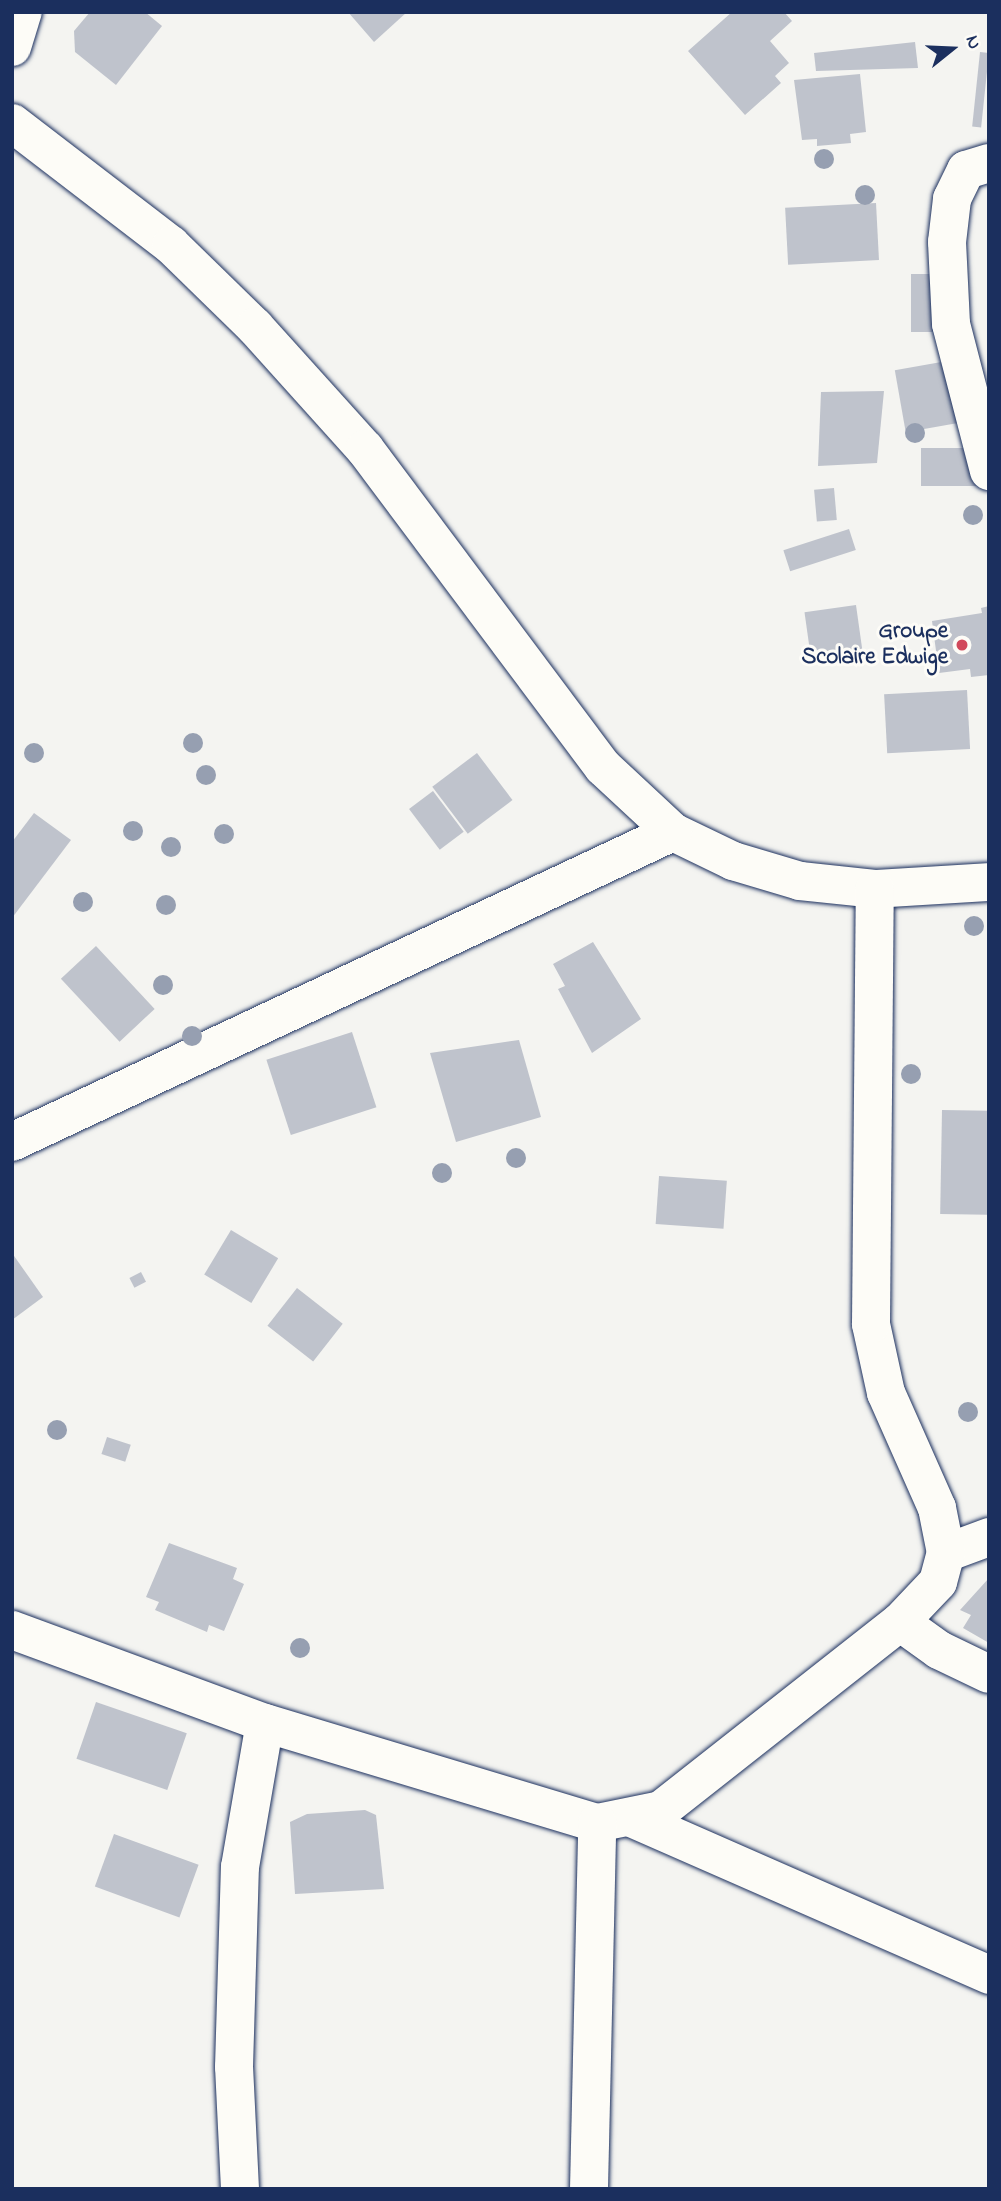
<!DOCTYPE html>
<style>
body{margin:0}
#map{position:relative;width:1001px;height:2201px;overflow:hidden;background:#f4f4f1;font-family:"Indie Flower",sans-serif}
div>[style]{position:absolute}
.building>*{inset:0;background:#bfc3cc;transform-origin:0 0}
.roads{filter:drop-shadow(0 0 2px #1b2f5e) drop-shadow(0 0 2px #1b2f5e)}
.minor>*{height:38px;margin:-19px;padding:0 19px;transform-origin:19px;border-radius:19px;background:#fdfcf7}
.trees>*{width:20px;height:20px;margin:-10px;border-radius:50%;background:#969fb1}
.dots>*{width:19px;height:19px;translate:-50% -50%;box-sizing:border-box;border:4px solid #fdfcf7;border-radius:50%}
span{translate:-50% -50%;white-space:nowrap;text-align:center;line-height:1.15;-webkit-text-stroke:6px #fdfcf7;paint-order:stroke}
.poi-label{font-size:23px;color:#1b2f5e;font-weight:700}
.right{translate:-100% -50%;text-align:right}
.frame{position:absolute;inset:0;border:14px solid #1b2f5e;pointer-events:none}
.north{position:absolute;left:917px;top:14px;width:70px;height:70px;-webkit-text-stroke:5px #fdfcf7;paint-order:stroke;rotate:72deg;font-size:19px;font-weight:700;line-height:28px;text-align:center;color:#1b2f5e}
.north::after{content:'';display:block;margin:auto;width:24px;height:32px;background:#1b2f5e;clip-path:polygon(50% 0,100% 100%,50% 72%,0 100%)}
</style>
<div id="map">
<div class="building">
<i style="clip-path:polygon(90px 12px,145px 12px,162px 26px,116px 85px,75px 52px,74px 31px)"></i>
<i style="clip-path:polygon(348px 12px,407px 12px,374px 42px)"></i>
<i style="clip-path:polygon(732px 12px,784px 12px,792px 21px,770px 41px,789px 63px,775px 76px,781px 83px,745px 115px,688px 51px)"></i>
<i style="clip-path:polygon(915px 42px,918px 68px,816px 71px,814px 53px)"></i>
<i style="left:980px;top:52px;width:9px;height:75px;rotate:6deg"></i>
<i style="clip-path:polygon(860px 74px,866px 132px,850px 134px,851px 143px,817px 146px,817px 139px,802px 140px,794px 80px)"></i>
<i style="left:876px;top:203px;width:57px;height:91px;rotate:87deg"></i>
<i style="left:911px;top:274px;width:34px;height:58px"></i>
<i style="left:947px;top:361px;width:63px;height:53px;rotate:80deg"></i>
<i style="clip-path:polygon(884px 391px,877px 463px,818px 466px,821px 392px)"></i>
<i style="left:989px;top:448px;width:38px;height:68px;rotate:90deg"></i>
<i style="left:834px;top:488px;width:32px;height:20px;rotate:85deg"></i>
<i style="left:849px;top:529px;width:22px;height:69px;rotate:72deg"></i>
<i style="left:856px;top:605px;width:45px;height:52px;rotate:82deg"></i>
<i style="clip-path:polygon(989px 606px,989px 675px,971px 677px,970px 669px,939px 673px,932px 621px,982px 613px,981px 608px)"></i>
<i style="left:967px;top:690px;width:59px;height:83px;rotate:87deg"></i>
<i style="left:477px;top:753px;width:59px;height:56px;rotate:53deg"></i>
<i style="left:433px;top:791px;width:51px;height:30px;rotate:53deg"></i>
<i style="clip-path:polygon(34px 813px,71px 840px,12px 918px,12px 842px)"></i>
<i style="clip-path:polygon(593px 942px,641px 1019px,592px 1053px,558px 989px,565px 986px,553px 964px)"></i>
<i style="left:96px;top:946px;width:86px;height:48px;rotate:47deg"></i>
<i style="left:352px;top:1032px;width:79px;height:90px;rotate:72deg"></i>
<i style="clip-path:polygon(519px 1040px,541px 1117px,456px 1142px,430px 1053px)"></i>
<i style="left:942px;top:1110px;width:47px;height:104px;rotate:1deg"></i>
<i style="left:659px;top:1176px;width:68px;height:48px;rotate:4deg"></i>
<i style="left:231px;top:1230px;width:55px;height:52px;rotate:31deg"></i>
<i style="clip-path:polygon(12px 1253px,43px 1297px,12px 1320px)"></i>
<i style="left:141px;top:1272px;width:11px;height:13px;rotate:63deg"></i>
<i style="left:297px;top:1288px;width:58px;height:48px;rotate:38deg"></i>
<i style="left:107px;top:1437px;width:25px;height:18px;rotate:18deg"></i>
<i style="clip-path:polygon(169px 1543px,237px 1568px,233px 1579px,244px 1584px,224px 1631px,209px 1625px,207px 1632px,155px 1610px,159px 1602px,146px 1597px)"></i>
<i style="clip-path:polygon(989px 1578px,989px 1643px,963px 1628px,971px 1615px,960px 1610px)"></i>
<i style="left:96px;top:1702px;width:96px;height:60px;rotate:19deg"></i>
<i style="clip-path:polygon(365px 1810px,376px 1815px,384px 1889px,295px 1894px,290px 1822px,307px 1814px)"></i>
<i style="left:114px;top:1834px;width:90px;height:56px;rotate:20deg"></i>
</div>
<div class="roads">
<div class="minor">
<i style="left:12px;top:47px;width:37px;rotate:-73deg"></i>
<i style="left:12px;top:123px;width:200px;rotate:37.5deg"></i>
<i style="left:171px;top:245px;width:117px;rotate:44.3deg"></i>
<i style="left:255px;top:327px;width:164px;rotate:48deg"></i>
<i style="left:365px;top:449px;width:397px;rotate:53.2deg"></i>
<i style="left:603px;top:767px;width:96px;rotate:42.9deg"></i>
<i style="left:673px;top:832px;width:67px;rotate:25.8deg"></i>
<i style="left:733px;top:861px;width:70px;rotate:16.6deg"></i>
<i style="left:800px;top:881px;width:75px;rotate:6.1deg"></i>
<i style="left:875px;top:889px;width:114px;rotate:-3.5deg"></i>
<i style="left:989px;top:163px;width:24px;rotate:163deg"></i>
<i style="left:966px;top:170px;width:32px;rotate:116deg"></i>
<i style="left:952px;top:199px;width:43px;rotate:96.6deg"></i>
<i style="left:947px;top:242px;width:82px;rotate:87.2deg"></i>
<i style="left:951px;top:324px;width:152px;rotate:75.5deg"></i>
<i style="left:12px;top:1142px;width:730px;rotate:-25.13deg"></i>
<i style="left:946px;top:1553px;width:46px;rotate:-20.4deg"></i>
<i style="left:900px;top:1622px;width:48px;rotate:35.7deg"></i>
<i style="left:939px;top:1650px;width:55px;rotate:25.6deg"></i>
<i style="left:12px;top:1630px;width:270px;rotate:20.2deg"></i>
<i style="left:265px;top:1723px;width:347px;rotate:16.8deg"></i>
<i style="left:597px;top:1823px;width:65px;rotate:-11.5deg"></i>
<i style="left:661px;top:1810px;width:304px;rotate:-38.2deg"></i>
<i style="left:900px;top:1622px;width:55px;rotate:-46.5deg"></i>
<i style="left:938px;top:1582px;width:30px;rotate:-75deg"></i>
<i style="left:946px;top:1553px;width:46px;rotate:-101.3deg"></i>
<i style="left:937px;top:1508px;width:126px;rotate:-113.9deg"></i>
<i style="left:886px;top:1393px;width:71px;rotate:-102.3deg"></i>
<i style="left:871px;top:1324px;width:435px;rotate:-89.5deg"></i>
<i style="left:634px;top:1819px;width:388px;rotate:23.7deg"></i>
<i style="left:240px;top:2189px;width:122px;rotate:-92.8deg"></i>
<i style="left:234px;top:2067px;width:200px;rotate:-88.3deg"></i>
<i style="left:240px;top:1867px;width:146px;rotate:-80.2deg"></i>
<i style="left:589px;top:2189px;width:366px;rotate:-88.7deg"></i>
</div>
</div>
<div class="trees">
<i style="left:824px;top:159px"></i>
<i style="left:865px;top:195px"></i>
<i style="left:915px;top:433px"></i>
<i style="left:973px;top:515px"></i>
<i style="left:193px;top:743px"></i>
<i style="left:34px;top:753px"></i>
<i style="left:206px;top:775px"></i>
<i style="left:133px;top:831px"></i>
<i style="left:224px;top:834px"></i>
<i style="left:171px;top:847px"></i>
<i style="left:83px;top:902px"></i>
<i style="left:166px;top:905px"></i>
<i style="left:974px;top:926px"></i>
<i style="left:163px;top:985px"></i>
<i style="left:192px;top:1036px"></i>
<i style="left:911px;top:1074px"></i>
<i style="left:516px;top:1158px"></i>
<i style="left:442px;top:1173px"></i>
<i style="left:968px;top:1412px"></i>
<i style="left:57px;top:1430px"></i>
<i style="left:300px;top:1648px"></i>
</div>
<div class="dots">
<i style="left:962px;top:645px;background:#d1495b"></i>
</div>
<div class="poi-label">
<span class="right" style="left:948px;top:645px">Groupe<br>Scolaire Edwige</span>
</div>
<div class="frame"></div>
<div class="north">N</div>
</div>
